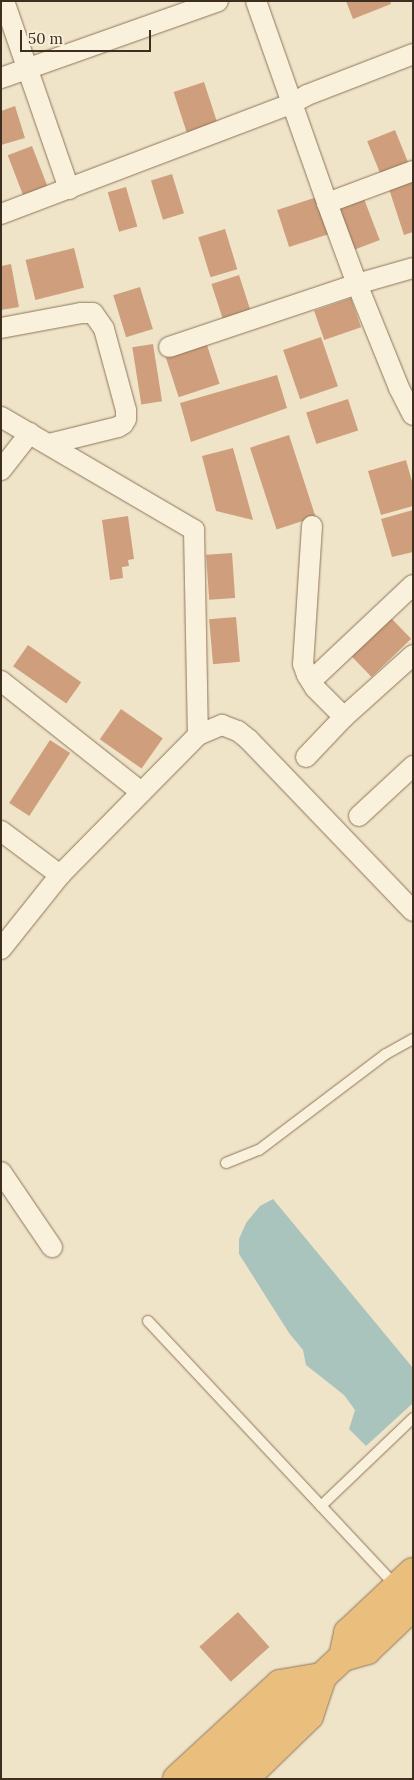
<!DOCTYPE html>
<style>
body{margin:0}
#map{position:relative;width:414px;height:1780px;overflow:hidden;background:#f0e4c8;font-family:Lora,serif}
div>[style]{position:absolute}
.water>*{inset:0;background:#a9c4bc}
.building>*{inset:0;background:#cf9f7d;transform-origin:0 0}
.roads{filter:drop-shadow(0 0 1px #8d765c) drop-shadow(0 0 1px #8d765c)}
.service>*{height:10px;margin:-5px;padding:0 5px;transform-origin:5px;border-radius:5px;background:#faf1dc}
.minor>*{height:20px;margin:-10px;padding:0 10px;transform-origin:10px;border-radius:10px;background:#faf1dc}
.trunk>*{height:28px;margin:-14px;padding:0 14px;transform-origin:14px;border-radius:14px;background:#eabe7c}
span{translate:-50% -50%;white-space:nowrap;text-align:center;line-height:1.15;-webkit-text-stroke:5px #f7eed8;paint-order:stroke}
.frame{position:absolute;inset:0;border:2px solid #3d2e20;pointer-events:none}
.scale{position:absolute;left:20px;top:30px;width:131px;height:22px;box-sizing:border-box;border:2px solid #3d2e20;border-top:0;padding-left:6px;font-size:15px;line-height:18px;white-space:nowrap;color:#3d2e20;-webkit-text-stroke:4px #f7eed8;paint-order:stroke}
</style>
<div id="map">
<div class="water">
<i style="clip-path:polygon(273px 1199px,413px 1368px,413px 1403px,366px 1446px,349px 1429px,355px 1410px,344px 1395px,306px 1365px,303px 1350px,289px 1333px,239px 1254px,239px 1239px,246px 1223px,260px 1206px)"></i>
</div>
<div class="building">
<i style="clip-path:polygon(346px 1px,390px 1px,391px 4px,353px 19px)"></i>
<i style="left:204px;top:82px;width:51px;height:32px;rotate:72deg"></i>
<i style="clip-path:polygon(15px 106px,25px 138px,1px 145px,1px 111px)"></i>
<i style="left:395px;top:130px;width:41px;height:30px;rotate:68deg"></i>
<i style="left:32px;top:146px;width:49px;height:26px;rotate:69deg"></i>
<i style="left:172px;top:174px;width:41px;height:22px;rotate:73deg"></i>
<i style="clip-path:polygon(413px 181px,413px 232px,404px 235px,389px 189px)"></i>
<i style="left:126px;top:187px;width:41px;height:19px;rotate:74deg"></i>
<i style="left:317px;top:197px;width:39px;height:42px;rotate:72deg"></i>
<i style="left:364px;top:199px;width:44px;height:28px;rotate:69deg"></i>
<i style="left:225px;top:229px;width:42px;height:28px;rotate:73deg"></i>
<i style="left:74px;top:248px;width:41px;height:50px;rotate:76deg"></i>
<i style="clip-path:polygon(11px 264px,19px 307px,1px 310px,1px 266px)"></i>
<i style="left:239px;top:275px;width:38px;height:29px;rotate:72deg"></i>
<i style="left:140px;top:287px;width:44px;height:28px;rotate:73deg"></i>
<i style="left:351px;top:298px;width:31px;height:39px;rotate:71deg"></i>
<i style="left:321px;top:337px;width:52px;height:40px;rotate:71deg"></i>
<i style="left:206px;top:342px;width:44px;height:43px;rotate:72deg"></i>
<i style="left:153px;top:344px;width:58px;height:21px;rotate:81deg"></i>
<i style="clip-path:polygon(277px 375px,287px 408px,191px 442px,180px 403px)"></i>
<i style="left:348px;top:399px;width:33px;height:44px;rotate:72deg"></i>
<i style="left:289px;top:435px;width:86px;height:41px;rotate:72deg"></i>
<i style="clip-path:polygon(233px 448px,253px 520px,216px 511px,202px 456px)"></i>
<i style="clip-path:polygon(406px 460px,413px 485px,413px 506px,381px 515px,368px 471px)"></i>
<i style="clip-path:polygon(413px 510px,413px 552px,392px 557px,381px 519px)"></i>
<i style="clip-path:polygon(128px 516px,134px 559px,128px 560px,129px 566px,122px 567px,123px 578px,110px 580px,102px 520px)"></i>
<i style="left:232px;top:553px;width:45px;height:26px;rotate:86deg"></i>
<i style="left:236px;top:617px;width:45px;height:27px;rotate:85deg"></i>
<i style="left:391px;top:618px;width:29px;height:55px;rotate:46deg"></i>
<i style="left:28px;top:645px;width:65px;height:26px;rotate:35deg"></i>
<i style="left:121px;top:709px;width:51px;height:37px;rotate:35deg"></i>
<i style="left:50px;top:740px;width:24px;height:75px;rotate:33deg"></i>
<i style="left:238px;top:1612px;width:47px;height:52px;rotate:48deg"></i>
</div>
<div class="roads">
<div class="service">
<i style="left:226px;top:1163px;width:35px;rotate:-22deg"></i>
<i style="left:259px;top:1150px;width:159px;rotate:-37.1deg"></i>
<i style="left:386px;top:1054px;width:31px;rotate:-29deg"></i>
<i style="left:148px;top:1321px;width:364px;rotate:46.9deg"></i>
<i style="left:321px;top:1506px;width:127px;rotate:-43.7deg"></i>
</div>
<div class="minor">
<i style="left:4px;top:1px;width:199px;rotate:70.9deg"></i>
<i style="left:256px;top:1px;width:214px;rotate:70.6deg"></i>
<i style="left:1px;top:78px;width:230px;rotate:-19.5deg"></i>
<i style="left:1px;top:214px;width:310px;rotate:-20.8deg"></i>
<i style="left:291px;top:104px;width:18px;rotate:-29deg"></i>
<i style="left:307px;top:95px;width:114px;rotate:-21.1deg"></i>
<i style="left:413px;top:268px;width:58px;rotate:164.1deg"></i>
<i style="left:357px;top:284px;width:112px;rotate:68deg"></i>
<i style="left:399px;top:388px;width:30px;rotate:63deg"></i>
<i style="left:1px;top:328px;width:81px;rotate:-10.6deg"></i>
<i style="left:81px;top:313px;width:12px"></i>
<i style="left:93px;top:313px;width:19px;rotate:55deg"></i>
<i style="left:104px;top:329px;width:84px;rotate:74.8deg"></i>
<i style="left:126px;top:410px;width:9px;rotate:90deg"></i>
<i style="left:126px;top:419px;width:6px;rotate:121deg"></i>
<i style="left:123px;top:424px;width:6px;rotate:149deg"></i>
<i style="left:118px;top:427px;width:71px;rotate:166.2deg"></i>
<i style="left:169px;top:347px;width:198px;rotate:-18.5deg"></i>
<i style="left:357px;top:284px;width:86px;rotate:-110.3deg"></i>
<i style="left:327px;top:203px;width:92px;rotate:-20.4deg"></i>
<i style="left:1px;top:417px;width:224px;rotate:30.3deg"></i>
<i style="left:194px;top:530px;width:205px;rotate:88.9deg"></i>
<i style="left:1px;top:470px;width:47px;rotate:-51.9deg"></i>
<i style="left:312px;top:526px;width:138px;rotate:93.7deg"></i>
<i style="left:303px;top:664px;width:12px;rotate:70deg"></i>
<i style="left:307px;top:675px;width:15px;rotate:58deg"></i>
<i style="left:315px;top:688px;width:41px;rotate:45deg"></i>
<i style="left:1px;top:681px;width:179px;rotate:38.4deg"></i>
<i style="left:311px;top:681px;width:140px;rotate:-43.3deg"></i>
<i style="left:306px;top:757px;width:55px;rotate:-46.5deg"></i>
<i style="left:344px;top:717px;width:93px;rotate:-41.9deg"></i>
<i style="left:359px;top:816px;width:74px;rotate:-42.8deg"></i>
<i style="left:1px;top:831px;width:74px;rotate:36.7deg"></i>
<i style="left:1px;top:949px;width:95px;rotate:-51.4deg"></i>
<i style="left:60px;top:875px;width:197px;rotate:-45.4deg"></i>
<i style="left:198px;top:735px;width:26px;rotate:-23deg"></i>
<i style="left:222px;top:725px;width:17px;rotate:21deg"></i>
<i style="left:238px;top:731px;width:14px;rotate:39deg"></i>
<i style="left:249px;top:740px;width:237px;rotate:46.2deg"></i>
<i style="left:1px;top:1172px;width:91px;rotate:55.8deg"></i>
</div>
<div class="trunk">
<i style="left:343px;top:1657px;width:25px;rotate:-78deg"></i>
<i style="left:348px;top:1633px;width:89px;rotate:-43.2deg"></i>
<i style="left:177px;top:1779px;width:140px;rotate:-42.7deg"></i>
<i style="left:280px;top:1684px;width:43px;rotate:-9.5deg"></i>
<i style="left:322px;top:1677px;width:41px;rotate:108.4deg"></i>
<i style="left:309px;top:1716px;width:91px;rotate:135.9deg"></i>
<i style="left:213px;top:1779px;width:178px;rotate:-43.2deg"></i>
<i style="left:343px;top:1657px;width:25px;rotate:-16deg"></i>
<i style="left:367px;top:1650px;width:64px;rotate:-43.7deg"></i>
</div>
</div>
<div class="frame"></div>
<div class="scale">50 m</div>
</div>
